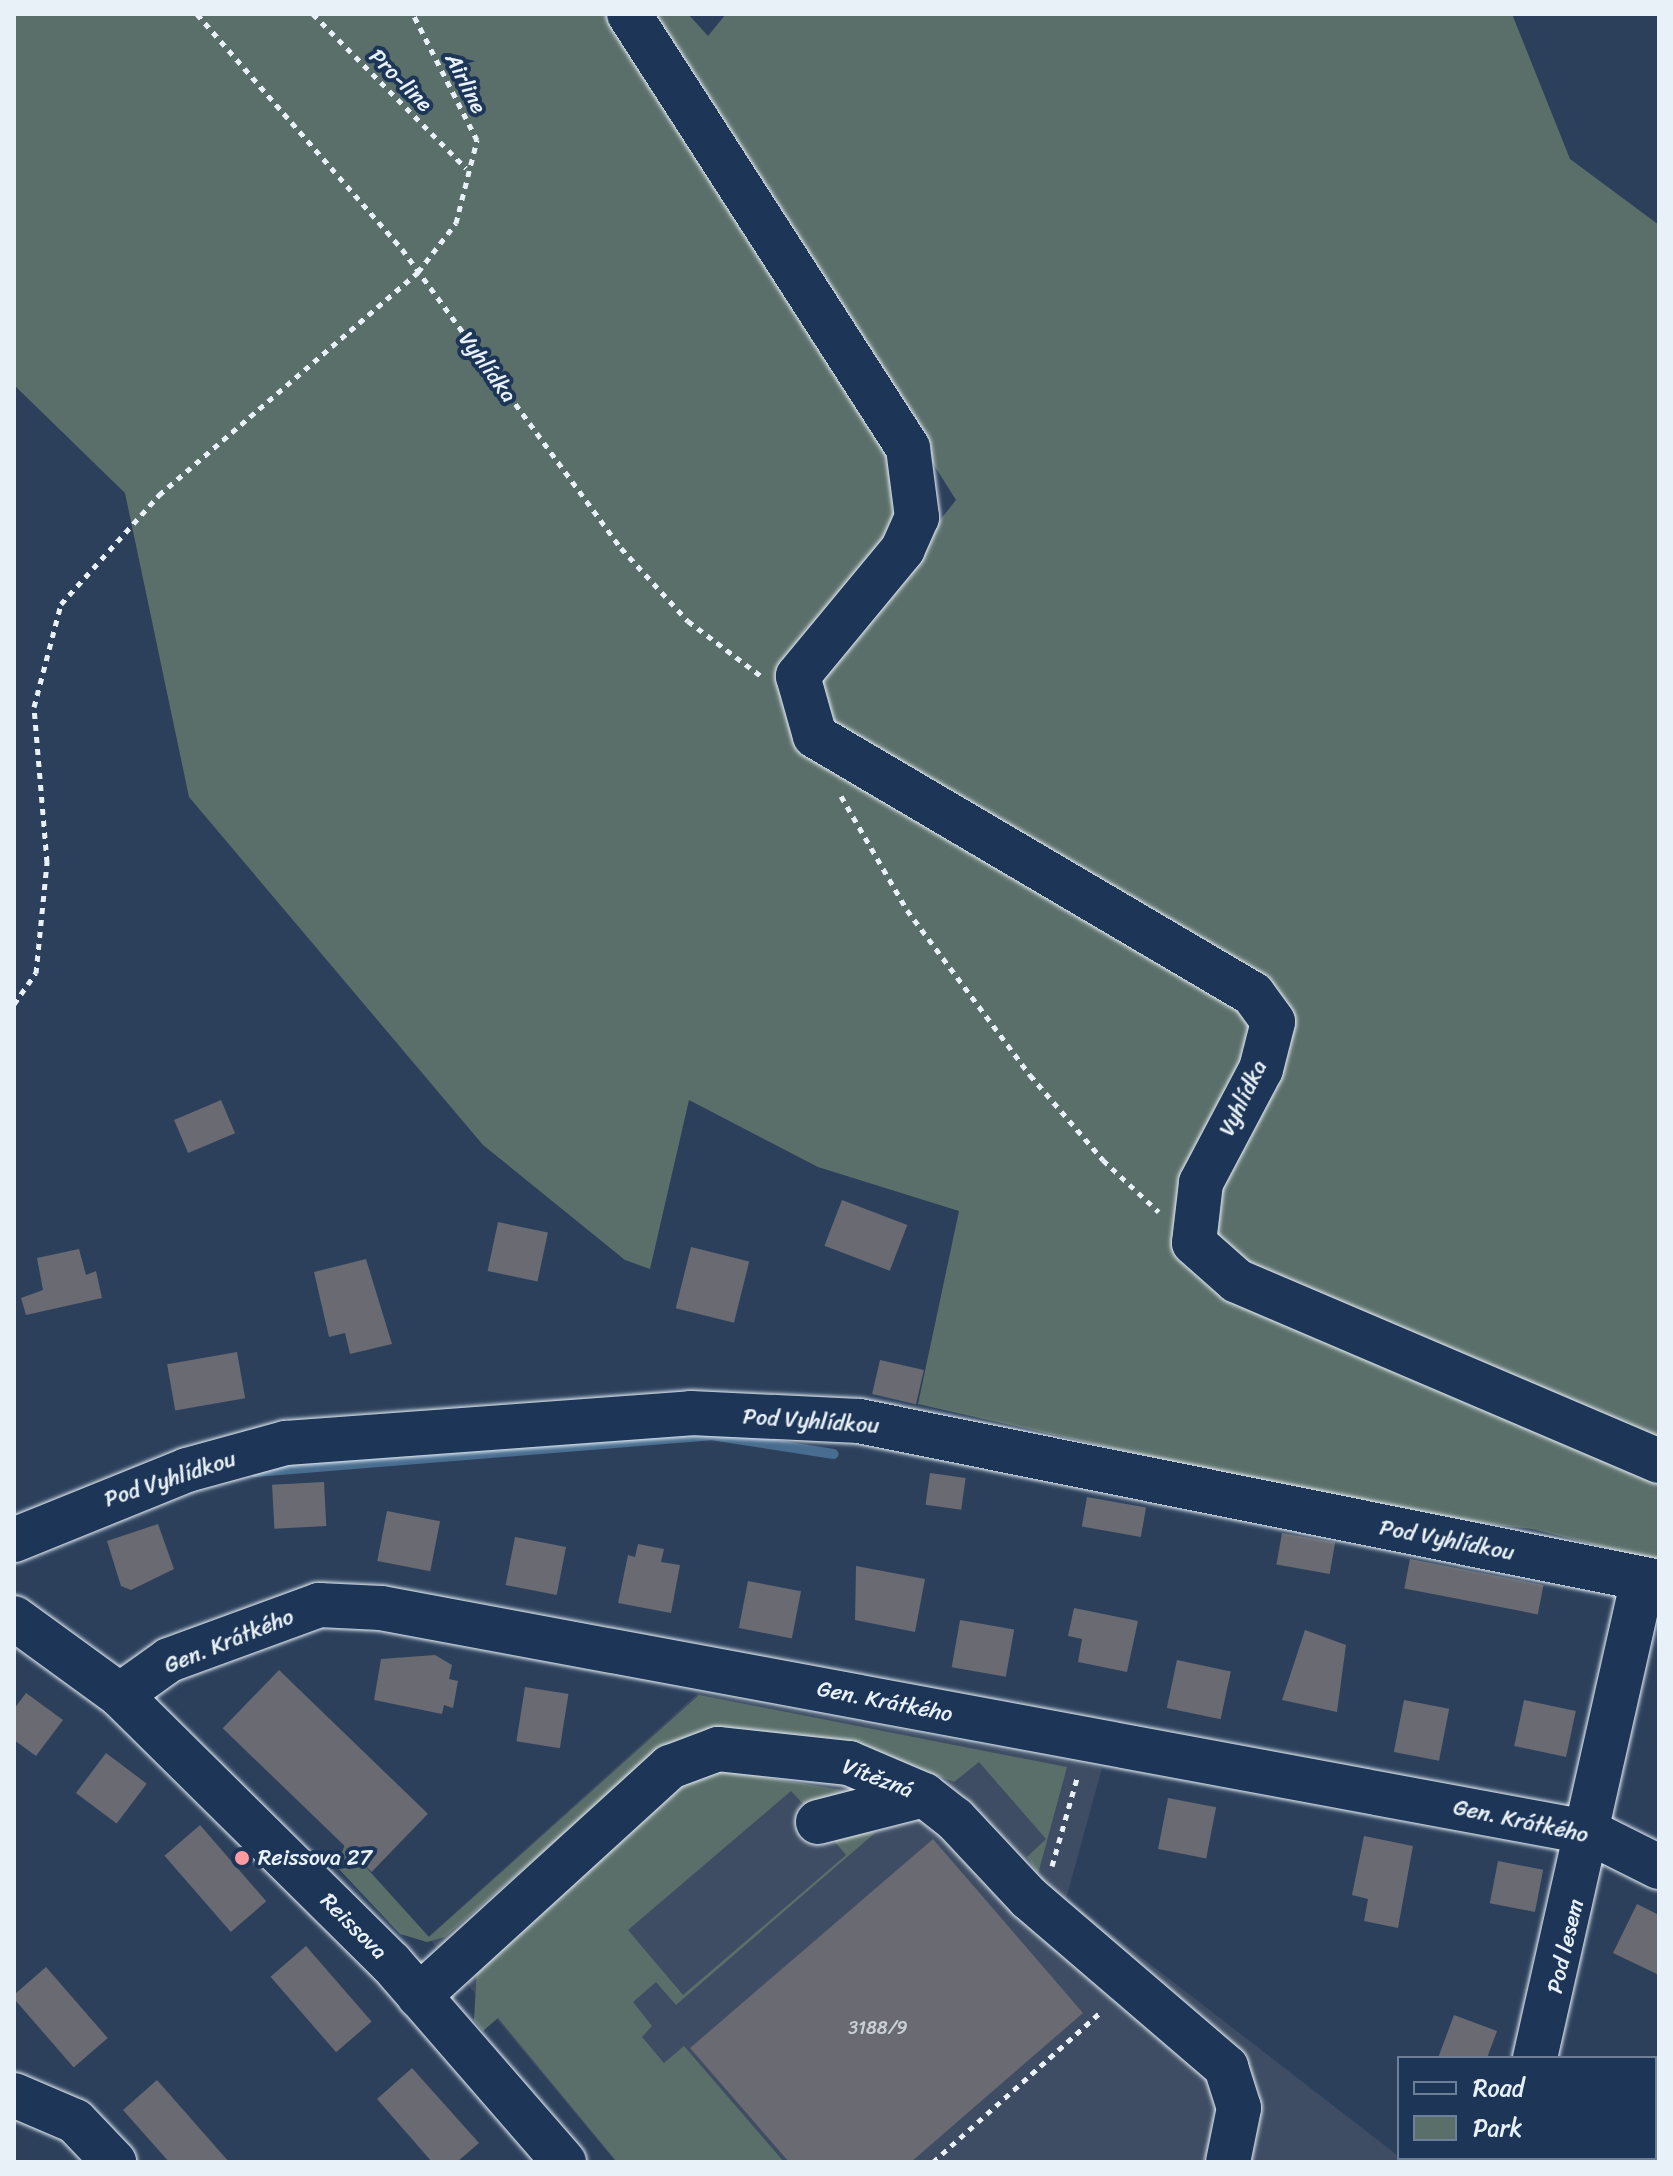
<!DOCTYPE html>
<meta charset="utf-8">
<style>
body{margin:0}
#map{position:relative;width:1673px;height:2176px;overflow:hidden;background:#2c405c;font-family:Sriracha,sans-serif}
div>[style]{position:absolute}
.built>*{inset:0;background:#3e4d63}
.green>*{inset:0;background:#5b6f6a}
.stream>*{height:10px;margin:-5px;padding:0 5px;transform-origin:5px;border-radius:5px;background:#486d90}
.building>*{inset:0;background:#696a72;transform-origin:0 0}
.path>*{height:5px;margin-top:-2.5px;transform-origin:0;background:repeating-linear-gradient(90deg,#e8f1f8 0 6px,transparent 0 12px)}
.roads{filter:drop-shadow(0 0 2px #e8f1f8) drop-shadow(0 0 2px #e8f1f8)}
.minor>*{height:44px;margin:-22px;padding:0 22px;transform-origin:22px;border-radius:22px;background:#1d3557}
.dots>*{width:22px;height:22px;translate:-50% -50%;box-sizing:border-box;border:4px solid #1d3557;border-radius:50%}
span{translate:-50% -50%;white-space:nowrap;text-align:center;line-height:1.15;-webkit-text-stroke:8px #1d3557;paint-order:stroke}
.number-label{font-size:18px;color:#c8cfd6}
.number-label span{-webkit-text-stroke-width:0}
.street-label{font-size:22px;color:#e8f1f8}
.poi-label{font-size:22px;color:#e8f1f8}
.left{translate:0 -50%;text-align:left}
.frame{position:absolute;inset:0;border:16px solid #e8f1f8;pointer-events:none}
.legend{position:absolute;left:1397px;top:2056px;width:260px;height:104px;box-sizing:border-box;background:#1d3557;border:2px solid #6e8097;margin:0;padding:10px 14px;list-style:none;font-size:24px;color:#e8f1f8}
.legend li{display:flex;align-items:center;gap:16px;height:40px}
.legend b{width:40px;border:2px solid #6e8097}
</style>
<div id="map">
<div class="built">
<i style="clip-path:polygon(698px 1693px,1102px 1768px,1066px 1899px,1406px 2162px,616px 2162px,428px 1937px)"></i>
</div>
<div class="green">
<i style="clip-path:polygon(evenodd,14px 14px,688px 14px,708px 36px,726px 14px,1512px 14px,1570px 159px,1659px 225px,1659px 1561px,1532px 1529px,1397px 1513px,918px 1404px,959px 1211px,818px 1167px,689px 1100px,650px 1269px,625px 1260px,483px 1145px,189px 797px,125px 493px,14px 385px,14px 14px,844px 322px,956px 500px,845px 639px,913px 487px,844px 322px)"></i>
<i style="clip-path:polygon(699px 1695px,1067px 1767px,1038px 1874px,1027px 1857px,1046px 1839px,979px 1762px,954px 1782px,861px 1747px,708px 1730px,665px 1746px,445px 1937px,427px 1942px,400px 1934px,337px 1867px,345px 1844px,429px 1937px)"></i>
<i style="clip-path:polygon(721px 1770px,854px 1792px,804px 1805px,791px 1791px,628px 1930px,683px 1995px,846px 1855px,831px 1837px,876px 1832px,676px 2005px,656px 1982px,633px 2002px,652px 2026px,642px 2037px,664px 2063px,684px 2046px,784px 2162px,617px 2162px,498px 2018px,483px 2031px,474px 2020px,477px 1967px,684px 1783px)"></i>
</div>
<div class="stream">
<i style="left:255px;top:1472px;width:457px;rotate:-4.6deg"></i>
<i style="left:711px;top:1435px;width:124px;rotate:8.8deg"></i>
</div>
<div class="building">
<i style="left:221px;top:1100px;width:36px;height:51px;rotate:67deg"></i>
<i style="left:842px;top:1200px;width:70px;height:49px;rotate:21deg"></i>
<i style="left:498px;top:1222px;width:51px;height:50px;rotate:12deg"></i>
<i style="left:691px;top:1247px;width:60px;height:63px;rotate:14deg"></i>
<i style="clip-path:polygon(79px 1249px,86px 1275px,96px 1271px,102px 1298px,26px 1315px,21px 1298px,43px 1290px,37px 1258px)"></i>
<i style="clip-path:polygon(366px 1259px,392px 1344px,350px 1354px,345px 1333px,329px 1337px,314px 1272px)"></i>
<i style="left:237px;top:1352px;width:47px;height:71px;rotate:80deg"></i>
<i style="left:880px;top:1360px;width:45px;height:35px;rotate:13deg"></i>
<i style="left:930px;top:1473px;width:36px;height:32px;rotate:8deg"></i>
<i style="left:324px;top:1482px;width:44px;height:52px;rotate:87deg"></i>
<i style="left:1087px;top:1497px;width:60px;height:30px;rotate:10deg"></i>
<i style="left:387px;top:1511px;width:54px;height:51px;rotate:11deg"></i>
<i style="clip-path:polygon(158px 1524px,174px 1569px,131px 1590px,121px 1586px,107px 1541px)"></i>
<i style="left:1282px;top:1533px;width:54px;height:32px;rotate:10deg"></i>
<i style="left:515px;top:1537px;width:52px;height:49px;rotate:11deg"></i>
<i style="clip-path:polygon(638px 1544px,664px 1549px,661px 1562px,680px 1565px,671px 1613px,618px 1603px,628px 1555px,635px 1557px)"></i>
<i style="left:1410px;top:1559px;width:136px;height:30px;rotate:11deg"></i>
<i style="clip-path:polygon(856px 1566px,925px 1579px,915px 1632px,855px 1620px)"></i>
<i style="left:748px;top:1581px;width:54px;height:48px;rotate:11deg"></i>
<i style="clip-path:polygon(1074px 1608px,1138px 1621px,1127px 1672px,1078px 1662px,1082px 1639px,1068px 1636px)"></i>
<i style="left:960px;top:1620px;width:55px;height:48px;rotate:10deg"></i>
<i style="clip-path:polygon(1305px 1630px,1346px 1645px,1337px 1712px,1282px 1700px)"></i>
<i style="clip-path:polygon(435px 1655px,452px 1665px,449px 1679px,458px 1681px,453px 1708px,444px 1705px,442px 1714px,374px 1700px,381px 1659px)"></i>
<i style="left:1177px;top:1660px;width:55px;height:49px;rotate:12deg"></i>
<i style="left:279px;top:1670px;width:207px;height:81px;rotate:44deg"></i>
<i style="left:525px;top:1687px;width:44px;height:55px;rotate:9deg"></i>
<i style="clip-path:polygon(26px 1693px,63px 1720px,36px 1756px,14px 1740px,14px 1709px)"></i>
<i style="left:1404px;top:1700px;width:46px;height:53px;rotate:11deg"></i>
<i style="left:1524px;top:1700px;width:53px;height:47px;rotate:12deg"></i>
<i style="left:106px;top:1753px;width:51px;height:50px;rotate:37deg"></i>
<i style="left:1168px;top:1798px;width:49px;height:52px;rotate:11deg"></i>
<i style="left:200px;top:1825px;width:101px;height:47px;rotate:49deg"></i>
<i style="clip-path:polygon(1364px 1836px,1413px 1846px,1398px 1928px,1364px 1921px,1368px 1899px,1352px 1895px)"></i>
<i style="clip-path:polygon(933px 1839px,1083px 2013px,911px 2162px,789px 2162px,690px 2048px)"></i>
<i style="left:1498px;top:1861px;width:46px;height:43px;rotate:11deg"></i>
<i style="clip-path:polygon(1637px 1904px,1659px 1915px,1659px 1975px,1613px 1953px)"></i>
<i style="left:306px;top:1946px;width:100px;height:47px;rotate:49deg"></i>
<i style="left:46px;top:1967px;width:94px;height:45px;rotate:49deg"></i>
<i style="clip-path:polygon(1454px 2015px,1497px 2031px,1487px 2058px,1438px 2058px)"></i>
<i style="clip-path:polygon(412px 2068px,479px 2143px,457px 2162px,432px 2162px,377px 2099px)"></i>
<i style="clip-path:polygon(157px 2080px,229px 2162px,169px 2162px,123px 2110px)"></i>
</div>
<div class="path">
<i style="left:197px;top:14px;width:312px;rotate:48.9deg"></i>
<i style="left:402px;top:249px;width:371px;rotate:53.8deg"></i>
<i style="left:621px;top:548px;width:99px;rotate:47.5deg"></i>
<i style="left:688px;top:621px;width:91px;rotate:37deg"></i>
<i style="left:313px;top:14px;width:217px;rotate:45.2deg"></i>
<i style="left:841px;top:796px;width:132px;rotate:59.9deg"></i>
<i style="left:907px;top:910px;width:206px;rotate:53.3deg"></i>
<i style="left:1030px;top:1075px;width:112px;rotate:49.3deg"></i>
<i style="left:1103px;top:1160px;width:76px;rotate:42.9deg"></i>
<i style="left:14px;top:1004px;width:38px;rotate:-55deg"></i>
<i style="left:36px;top:973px;width:112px;rotate:-84.3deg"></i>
<i style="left:47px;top:862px;width:156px;rotate:-94.8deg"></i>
<i style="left:34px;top:707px;width:106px;rotate:-75.3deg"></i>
<i style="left:61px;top:604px;width:147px;rotate:-48deg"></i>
<i style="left:159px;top:495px;width:342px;rotate:-40.7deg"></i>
<i style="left:418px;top:272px;width:62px;rotate:-52.2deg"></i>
<i style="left:456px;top:223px;width:86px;rotate:-75.8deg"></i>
<i style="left:477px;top:140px;width:141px;rotate:-116.9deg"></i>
<i style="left:1052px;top:1866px;width:95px;rotate:-74.1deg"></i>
<i style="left:933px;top:2162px;width:227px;rotate:-41.8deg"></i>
</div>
<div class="roads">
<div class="minor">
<i style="left:629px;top:14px;width:516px;rotate:57.26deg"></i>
<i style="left:908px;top:448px;width:70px;rotate:82.6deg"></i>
<i style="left:917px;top:517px;width:35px;rotate:114deg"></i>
<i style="left:903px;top:549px;width:165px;rotate:129.6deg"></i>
<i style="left:798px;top:676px;width:62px;rotate:74.2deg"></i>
<i style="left:815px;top:736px;width:508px;rotate:30.5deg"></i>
<i style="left:1253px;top:994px;width:34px;rotate:54deg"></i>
<i style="left:1273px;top:1022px;width:49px;rotate:104.3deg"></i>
<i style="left:1261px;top:1069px;width:129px;rotate:117.8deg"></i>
<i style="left:1201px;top:1183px;width:60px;rotate:96.7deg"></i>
<i style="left:1194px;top:1243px;width:57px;rotate:41.5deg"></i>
<i style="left:1237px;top:1281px;width:459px;rotate:23.1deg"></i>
<i style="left:14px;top:1540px;width:187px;rotate:-22deg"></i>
<i style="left:187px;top:1470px;width:103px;rotate:-15.3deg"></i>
<i style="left:286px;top:1443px;width:406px;rotate:-4.2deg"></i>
<i style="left:691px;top:1413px;width:168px;rotate:2.7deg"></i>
<i style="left:859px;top:1421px;width:816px;rotate:11.38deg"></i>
<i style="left:14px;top:1618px;width:131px;rotate:36deg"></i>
<i style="left:120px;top:1695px;width:381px;rotate:44.7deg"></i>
<i style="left:391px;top:1963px;width:264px;rotate:49deg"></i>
<i style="left:120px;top:1695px;width:60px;rotate:-35.5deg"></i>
<i style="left:169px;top:1660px;width:160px;rotate:-20.1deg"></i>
<i style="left:319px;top:1605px;width:62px;rotate:2.8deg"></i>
<i style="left:381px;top:1608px;width:1231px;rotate:10.53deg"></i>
<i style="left:1591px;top:1833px;width:76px;rotate:26.6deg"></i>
<i style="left:818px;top:1822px;width:109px;rotate:-14.3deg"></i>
<i style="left:419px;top:1996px;width:340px;rotate:-42.4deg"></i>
<i style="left:670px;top:1767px;width:51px;rotate:-20.6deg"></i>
<i style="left:718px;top:1749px;width:132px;rotate:6.1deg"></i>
<i style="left:849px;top:1763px;width:82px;rotate:23.1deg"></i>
<i style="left:924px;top:1795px;width:39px;rotate:38deg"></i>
<i style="left:955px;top:1819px;width:108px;rotate:46.9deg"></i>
<i style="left:1029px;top:1898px;width:260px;rotate:40.6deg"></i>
<i style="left:1226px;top:2067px;width:43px;rotate:72.4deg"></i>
<i style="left:1239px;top:2108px;width:55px;rotate:101.5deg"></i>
<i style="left:1535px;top:2058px;width:491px;rotate:-77.3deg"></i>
<i style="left:14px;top:2095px;width:66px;rotate:23.1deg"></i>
<i style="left:75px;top:2121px;width:57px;rotate:46.4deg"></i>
</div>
</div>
<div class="dots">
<i style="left:242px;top:1858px;background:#ff9aa2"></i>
</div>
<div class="number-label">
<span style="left:878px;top:2028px">3188/9</span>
</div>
<div class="street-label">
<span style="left:401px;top:80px;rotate:45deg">Pro-line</span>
<span style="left:466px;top:83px;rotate:63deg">Airline</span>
<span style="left:488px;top:367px;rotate:54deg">Vyhlídka</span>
<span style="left:1243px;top:1098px;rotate:-64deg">Vyhlídka</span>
<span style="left:811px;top:1421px;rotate:4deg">Pod Vyhlídkou</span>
<span style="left:170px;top:1479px;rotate:-18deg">Pod Vyhlídkou</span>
<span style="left:1447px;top:1540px;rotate:11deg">Pod Vyhlídkou</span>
<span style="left:229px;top:1641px;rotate:-22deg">Gen. Krátkého</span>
<span style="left:885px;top:1701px;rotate:11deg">Gen. Krátkého</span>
<span style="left:878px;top:1778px;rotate:21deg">Vítězná</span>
<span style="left:1521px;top:1821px;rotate:12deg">Gen. Krátkého</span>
<span style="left:354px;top:1926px;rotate:45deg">Reissova</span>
<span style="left:1565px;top:1946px;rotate:-77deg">Pod lesem</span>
</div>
<div class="poi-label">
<span class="left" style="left:258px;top:1858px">Reissova 27</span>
</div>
<div class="frame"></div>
<ul class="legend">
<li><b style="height:10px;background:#1d3557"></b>Road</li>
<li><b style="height:22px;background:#5b6f6a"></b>Park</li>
</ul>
</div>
